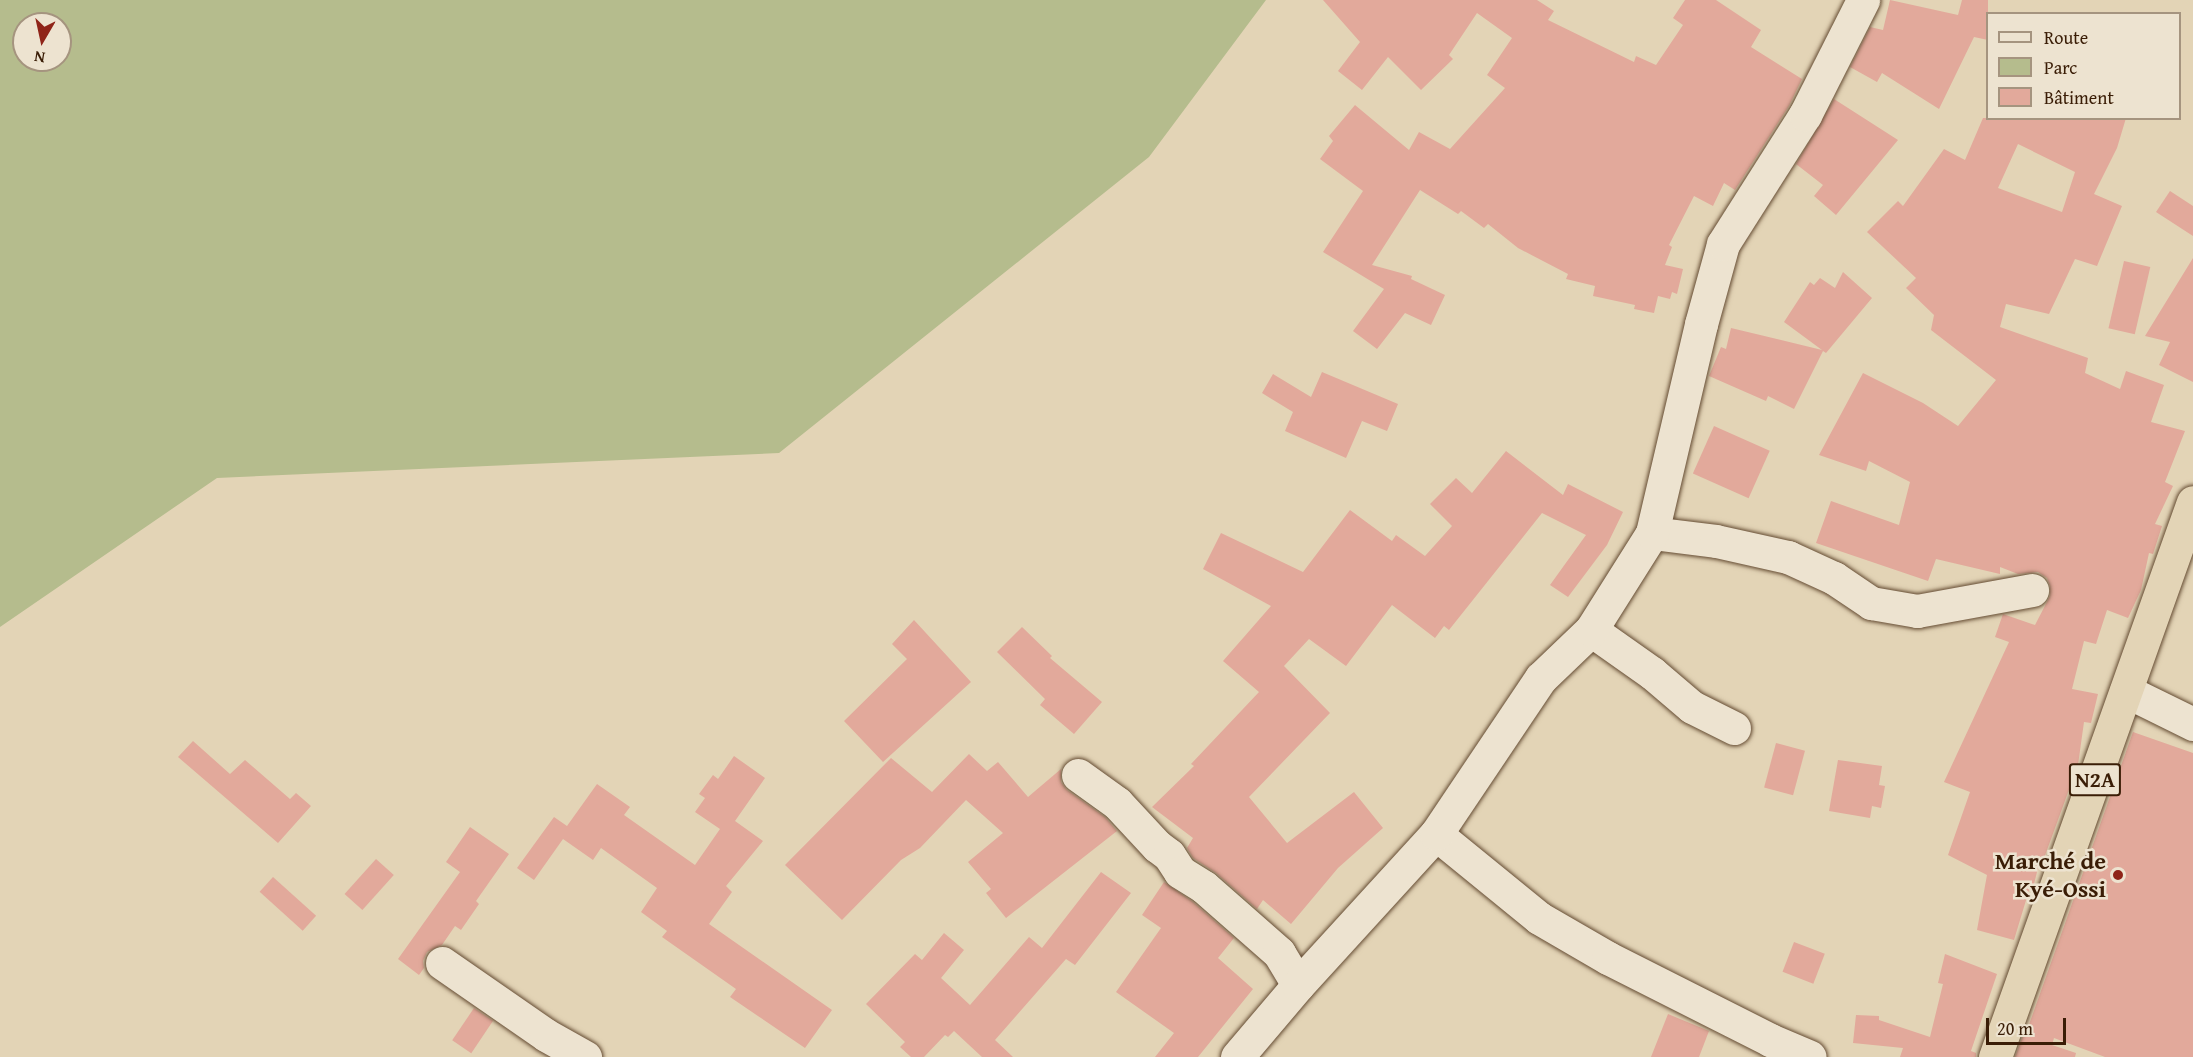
<!DOCTYPE html>
<meta charset="utf-8">
<style>
body{margin:0}
#map{position:relative;width:2193px;height:1057px;overflow:hidden;background:#e3d4b6;font-family:"Gentium Book Plus",serif}
div>[style]{position:absolute}
.green>*{inset:0;background:#b5bc8d}
.building>*{inset:0;background:#e2a99b;transform-origin:0 0}
.roads{filter:drop-shadow(0 0 2px #644b32) drop-shadow(0 0 2px #644b32)}
.minor>*{height:33px;margin:-16.5px;padding:0 16.5px;transform-origin:16.5px;border-radius:16.5px;background:#ede3d0}
.highway>*{height:33px;margin:-16.5px;padding:0 16.5px;transform-origin:16.5px;border-radius:16.5px;background:#e3d4b6}
.dots>*{width:16px;height:16px;translate:-50% -50%;box-sizing:border-box;border:3px solid #ede3d0;border-radius:50%}
span{translate:-50% -50%;white-space:nowrap;text-align:center;line-height:1.15;-webkit-text-stroke:5px #ede3d0;paint-order:stroke}
.shield-label span{padding:2px 4px;background:#ede3d0;border:2px solid;border-radius:4px;-webkit-text-stroke-width:0}
.shield-label{font-size:22px;color:#3a1d06;font-weight:700}
.poi-label{font-size:24px;color:#3a1d06;font-weight:700}
.right{translate:-100% -50%;text-align:right}
.legend{position:absolute;left:1986px;top:12px;width:195px;height:108px;box-sizing:border-box;background:#ede3d0;border:2px solid #a5947f;margin:0;padding:8px 10px;list-style:none;font-size:18px;color:#3a1d06}
.legend li{display:flex;align-items:center;gap:12px;height:30px}
.legend b{width:30px;border:2px solid #a5947f}
.north{position:absolute;left:12px;top:12px;width:60px;height:60px;box-sizing:border-box;background:#ede3d0;border:2px solid #a5947f;border-radius:50%;rotate:189deg;font-size:16px;font-weight:700;line-height:24px;text-align:center;color:#3a1d06}
.north::after{content:'';display:block;margin:auto;width:21px;height:27px;background:#8f2418;clip-path:polygon(50% 0,100% 100%,50% 72%,0 100%)}
.scale{position:absolute;left:1986px;top:1018px;width:80px;height:27px;box-sizing:border-box;border:3px solid #3a1d06;border-top:0;padding-left:8px;font-size:18px;line-height:21px;white-space:nowrap;color:#3a1d06;-webkit-text-stroke:4px #ede3d0;paint-order:stroke}
</style>
<div id="map">
<div class="green">
<i style="clip-path:polygon(evenodd,0 0,1266px 0,1149px 157px,779px 453px,217px 478px,0 627px,0 0,24px 24px,60px 24px,60px 60px,24px 60px,24px 24px)"></i>
</div>
<div class="building">
<i style="clip-path:polygon(1323px 0,1537px 0,1554px 11px,1548px 20px,1634px 62px,1636px 56px,1656px 65px,1683px 25px,1673px 18px,1685px 0,1716px 0,1761px 30px,1751px 47px,1802px 79px,1789px 106px,1735px 190px,1724px 183px,1713px 206px,1694px 196px,1669px 245px,1672px 247px,1665px 265px,1683px 269px,1677px 294px,1672px 292px,1670px 299px,1658px 296px,1654px 313px,1634px 309px,1635px 305px,1593px 296px,1595px 286px,1566px 279px,1568px 274px,1518px 248px,1488px 224px,1484px 228px,1461px 211px,1458px 214px,1420px 190px,1372px 265px,1412px 276px,1411px 279px,1445px 295px,1431px 325px,1405px 313px,1377px 349px,1353px 331px,1384px 289px,1323px 252px,1363px 191px,1320px 159px,1333px 141px,1329px 136px,1355px 105px,1409px 150px,1419px 132px,1450px 149px,1505px 88px,1487px 75px,1512px 38px,1477px 13px,1449px 55px,1453px 59px,1421px 90px,1388px 57px,1362px 90px,1338px 71px,1360px 42px)"></i>
<i style="clip-path:polygon(1890px 0,1958px 15px,1962px 0,1988px 0,1988px 40px,1974px 37px,1939px 109px,1882px 73px,1877px 82px,1850px 67px,1870px 27px,1883px 30px)"></i>
<i style="clip-path:polygon(1834px 99px,1898px 140px,1836px 215px,1814px 196px,1823px 185px,1796px 164px)"></i>
<i style="clip-path:polygon(evenodd,1983px 118px,2126px 118px,2117px 148px,2094px 194px,2122px 206px,2097px 266px,2075px 259px,2049px 314px,2006px 304px,2000px 327px,2088px 358px,2085px 373px,2120px 389px,2126px 371px,2164px 385px,2151px 422px,2185px 431px,2165px 482px,2173px 486px,2155px 524px,2162px 526px,2153px 554px,2149px 553px,2141px 590px,2128px 618px,2107px 610px,2096px 644px,2084px 641px,2072px 689px,2098px 694px,2091px 723px,2084px 722px,2078px 765px,2043px 861px,2040px 860px,2033px 888px,2030px 887px,2014px 940px,1977px 930px,1987px 875px,1948px 855px,1970px 792px,1944px 782px,2009px 642px,1995px 637px,2003px 614px,2035px 625px,2050px 596px,2050px 586px,2047px 578px,2038px 572px,2018px 574px,2000px 567px,2000px 574px,1936px 559px,1928px 581px,1816px 543px,1831px 501px,1899px 525px,1910px 482px,1869px 461px,1866px 471px,1819px 455px,1863px 373px,1923px 403px,1958px 426px,1996px 380px,1931px 330px,1934px 315px,1906px 288px,1916px 278px,1867px 232px,1898px 201px,1903px 206px,1944px 149px,1965px 160px,1983px 118px,2018px 144px,2075px 172px,2062px 212px,1998px 188px,2018px 144px)"></i>
<i style="clip-path:polygon(2170px 191px,2193px 206px,2193px 236px,2156px 212px)"></i>
<i style="clip-path:polygon(2193px 258px,2193px 382px,2159px 365px,2170px 342px,2145px 336px)"></i>
<i style="left:2124px;top:261px;width:27px;height:69px;rotate:13deg"></i>
<i style="clip-path:polygon(1843px 272px,1872px 298px,1826px 353px,1823px 351px,1794px 409px,1768px 396px,1766px 401px,1709px 376px,1721px 347px,1726px 349px,1731px 328px,1822px 350px,1784px 322px,1810px 282px,1814px 285px,1820px 278px,1835px 288px)"></i>
<i style="clip-path:polygon(1322px 372px,1398px 404px,1387px 431px,1362px 421px,1346px 458px,1285px 431px,1293px 412px,1262px 393px,1273px 374px,1311px 397px)"></i>
<i style="left:1714px;top:426px;width:61px;height:52px;rotate:24deg"></i>
<i style="clip-path:polygon(1506px 451px,1563px 495px,1568px 484px,1623px 512px,1607px 545px,1568px 597px,1550px 585px,1586px 535px,1542px 513px,1449px 630px,1444px 626px,1435px 638px,1392px 605px,1346px 666px,1309px 639px,1284px 666px,1330px 713px,1249px 797px,1287px 843px,1354px 792px,1383px 828px,1338px 868px,1291px 924px,1263px 900px,1257px 909px,1216px 873px,1193px 858px,1187px 848px,1193px 838px,1152px 807px,1194px 766px,1191px 764px,1259px 692px,1223px 661px,1271px 606px,1203px 569px,1221px 533px,1303px 572px,1350px 510px,1392px 541px,1396px 535px,1425px 556px,1452px 526px,1430px 504px,1456px 478px,1472px 493px)"></i>
<i style="clip-path:polygon(914px 620px,971px 682px,883px 762px,844px 721px,907px 659px,892px 644px)"></i>
<i style="clip-path:polygon(1022px 627px,1052px 656px,1050px 658px,1102px 702px,1074px 734px,1040px 705px,1045px 699px,997px 652px)"></i>
<i style="clip-path:polygon(2133px 732px,2193px 753px,2193px 1057px,2105px 1057px,2054px 1038px,2052px 1045px,2076px 1053px,2075px 1057px,2015px 1057px,2023px 1035px,2025px 1036px)"></i>
<i style="clip-path:polygon(193px 741px,230px 774px,245px 760px,290px 799px,296px 793px,311px 806px,278px 843px,178px 757px)"></i>
<i style="left:1776px;top:743px;width:30px;height:46px;rotate:15deg"></i>
<i style="clip-path:polygon(969px 754px,987px 771px,998px 762px,1028px 797px,1061px 769px,1061px 782px,1067px 790px,1105px 817px,1117px 831px,1006px 918px,986px 893px,991px 889px,968px 862px,1003px 833px,966px 800px,920px 848px,901px 860px,842px 920px,785px 865px,891px 758px,932px 792px)"></i>
<i style="clip-path:polygon(734px 756px,765px 778px,735px 821px,763px 841px,726px 886px,732px 892px,709px 924px,832px 1010px,805px 1048px,730px 997px,736px 989px,662px 937px,667px 931px,641px 912px,657px 888px,601px 848px,593px 860px,563px 839px,534px 880px,517px 868px,554px 817px,567px 826px,597px 784px,630px 807px,624px 815px,695px 865px,720px 829px,695px 812px,705px 798px,699px 794px,713px 775px,718px 779px)"></i>
<i style="clip-path:polygon(1838px 760px,1882px 766px,1879px 785px,1885px 786px,1881px 808px,1872px 806px,1870px 818px,1829px 811px)"></i>
<i style="clip-path:polygon(470px 827px,509px 854px,476px 901px,479px 904px,461px 930px,455px 926px,442px 945px,427px 952px,423px 961px,424px 968px,419px 975px,398px 959px,460px 872px,446px 862px)"></i>
<i style="left:376px;top:859px;width:24px;height:47px;rotate:42deg"></i>
<i style="clip-path:polygon(1101px 872px,1131px 893px,1075px 965px,1066px 959px,995px 1040px,1013px 1057px,982px 1057px,954px 1031px,948px 1037px,945px 1035px,924px 1057px,911px 1057px,900px 1047px,905px 1042px,866px 1004px,915px 954px,922px 960px,944px 933px,964px 950px,941px 978px,970px 1005px,1029px 937px,1042px 948px)"></i>
<i style="left:273px;top:877px;width:58px;height:20px;rotate:42deg"></i>
<i style="clip-path:polygon(1164px 882px,1193px 902px,1234px 938px,1218px 958px,1253px 989px,1198px 1057px,1155px 1057px,1174px 1033px,1116px 992px,1161px 928px,1142px 915px)"></i>
<i style="left:1794px;top:942px;width:33px;height:32px;rotate:21deg"></i>
<i style="clip-path:polygon(1945px 954px,1997px 974px,1971px 1051px,1976px 1053px,1976px 1057px,1900px 1057px,1903px 1048px,1853px 1043px,1856px 1015px,1879px 1016px,1879px 1020px,1930px 1037px,1943px 984px,1938px 983px)"></i>
<i style="left:474px;top:1008px;width:23px;height:39px;rotate:34deg"></i>
<i style="clip-path:polygon(1668px 1014px,1709px 1031px,1699px 1057px,1651px 1057px)"></i>
</div>
<div class="roads">
<div class="minor">
<i style="left:1652px;top:533px;width:64px;rotate:7.1deg"></i>
<i style="left:1716px;top:541px;width:74px;rotate:12.5deg"></i>
<i style="left:1788px;top:557px;width:51px;rotate:24.5deg"></i>
<i style="left:1834px;top:578px;width:45px;rotate:34deg"></i>
<i style="left:1871px;top:603px;width:47px;rotate:9.9deg"></i>
<i style="left:1917px;top:611px;width:117px;rotate:-10.3deg"></i>
<i style="left:1591px;top:630px;width:75px;rotate:35.2deg"></i>
<i style="left:1652px;top:673px;width:52px;rotate:40.4deg"></i>
<i style="left:1692px;top:707px;width:47px;rotate:26.6deg"></i>
<i style="left:2126px;top:691px;width:75px;rotate:26.2deg"></i>
<i style="left:1078px;top:775px;width:48px;rotate:35.7deg"></i>
<i style="left:1117px;top:803px;width:59px;rotate:47.1deg"></i>
<i style="left:1157px;top:846px;width:15px;rotate:37deg"></i>
<i style="left:1169px;top:855px;width:20px;rotate:57deg"></i>
<i style="left:1180px;top:872px;width:28px;rotate:32deg"></i>
<i style="left:1204px;top:887px;width:100px;rotate:41.3deg"></i>
<i style="left:1279px;top:953px;width:37px;rotate:59deg"></i>
<i style="left:1436px;top:834px;width:133px;rotate:39.2deg"></i>
<i style="left:1539px;top:918px;width:80px;rotate:30.1deg"></i>
<i style="left:1608px;top:958px;width:182px;rotate:26.8deg"></i>
<i style="left:1770px;top:1040px;width:43px;rotate:23deg"></i>
<i style="left:442px;top:963px;width:126px;rotate:34.7deg"></i>
<i style="left:546px;top:1035px;width:45px;rotate:29.4deg"></i>
<i style="left:1237px;top:1057px;width:94px;rotate:-49.7deg"></i>
<i style="left:1298px;top:985px;width:205px;rotate:-47.6deg"></i>
<i style="left:1436px;top:834px;width:188px;rotate:-56.1deg"></i>
<i style="left:1541px;top:678px;width:69px;rotate:-43.8deg"></i>
<i style="left:1591px;top:630px;width:115px;rotate:-57.8deg"></i>
<i style="left:1652px;top:533px;width:215px;rotate:-76.8deg"></i>
<i style="left:1701px;top:324px;width:83px;rotate:-74.6deg"></i>
<i style="left:1723px;top:244px;width:153px;rotate:-57.6deg"></i>
<i style="left:1805px;top:115px;width:129px;rotate:-63.2deg"></i>
</div>
<div class="highway">
<i style="left:1995px;top:1057px;width:589px;rotate:-70.37deg"></i>
</div>
</div>
<div class="dots">
<i style="left:2118px;top:875px;background:#8f2418"></i>
</div>
<div class="shield-label">
<span style="left:2095px;top:780px">N2A</span>
</div>
<div class="poi-label">
<span class="right" style="left:2106px;top:875px">Marché de<br>Kyé-Ossi</span>
</div>
<ul class="legend">
<li><b style="height:8px;background:#ede3d0"></b>Route</li>
<li><b style="height:16px;background:#b5bc8d"></b>Parc</li>
<li><b style="height:16px;background:#e2a99b"></b>Bâtiment</li>
</ul>
<div class="north">N</div>
<div class="scale">20 m</div>
</div>
